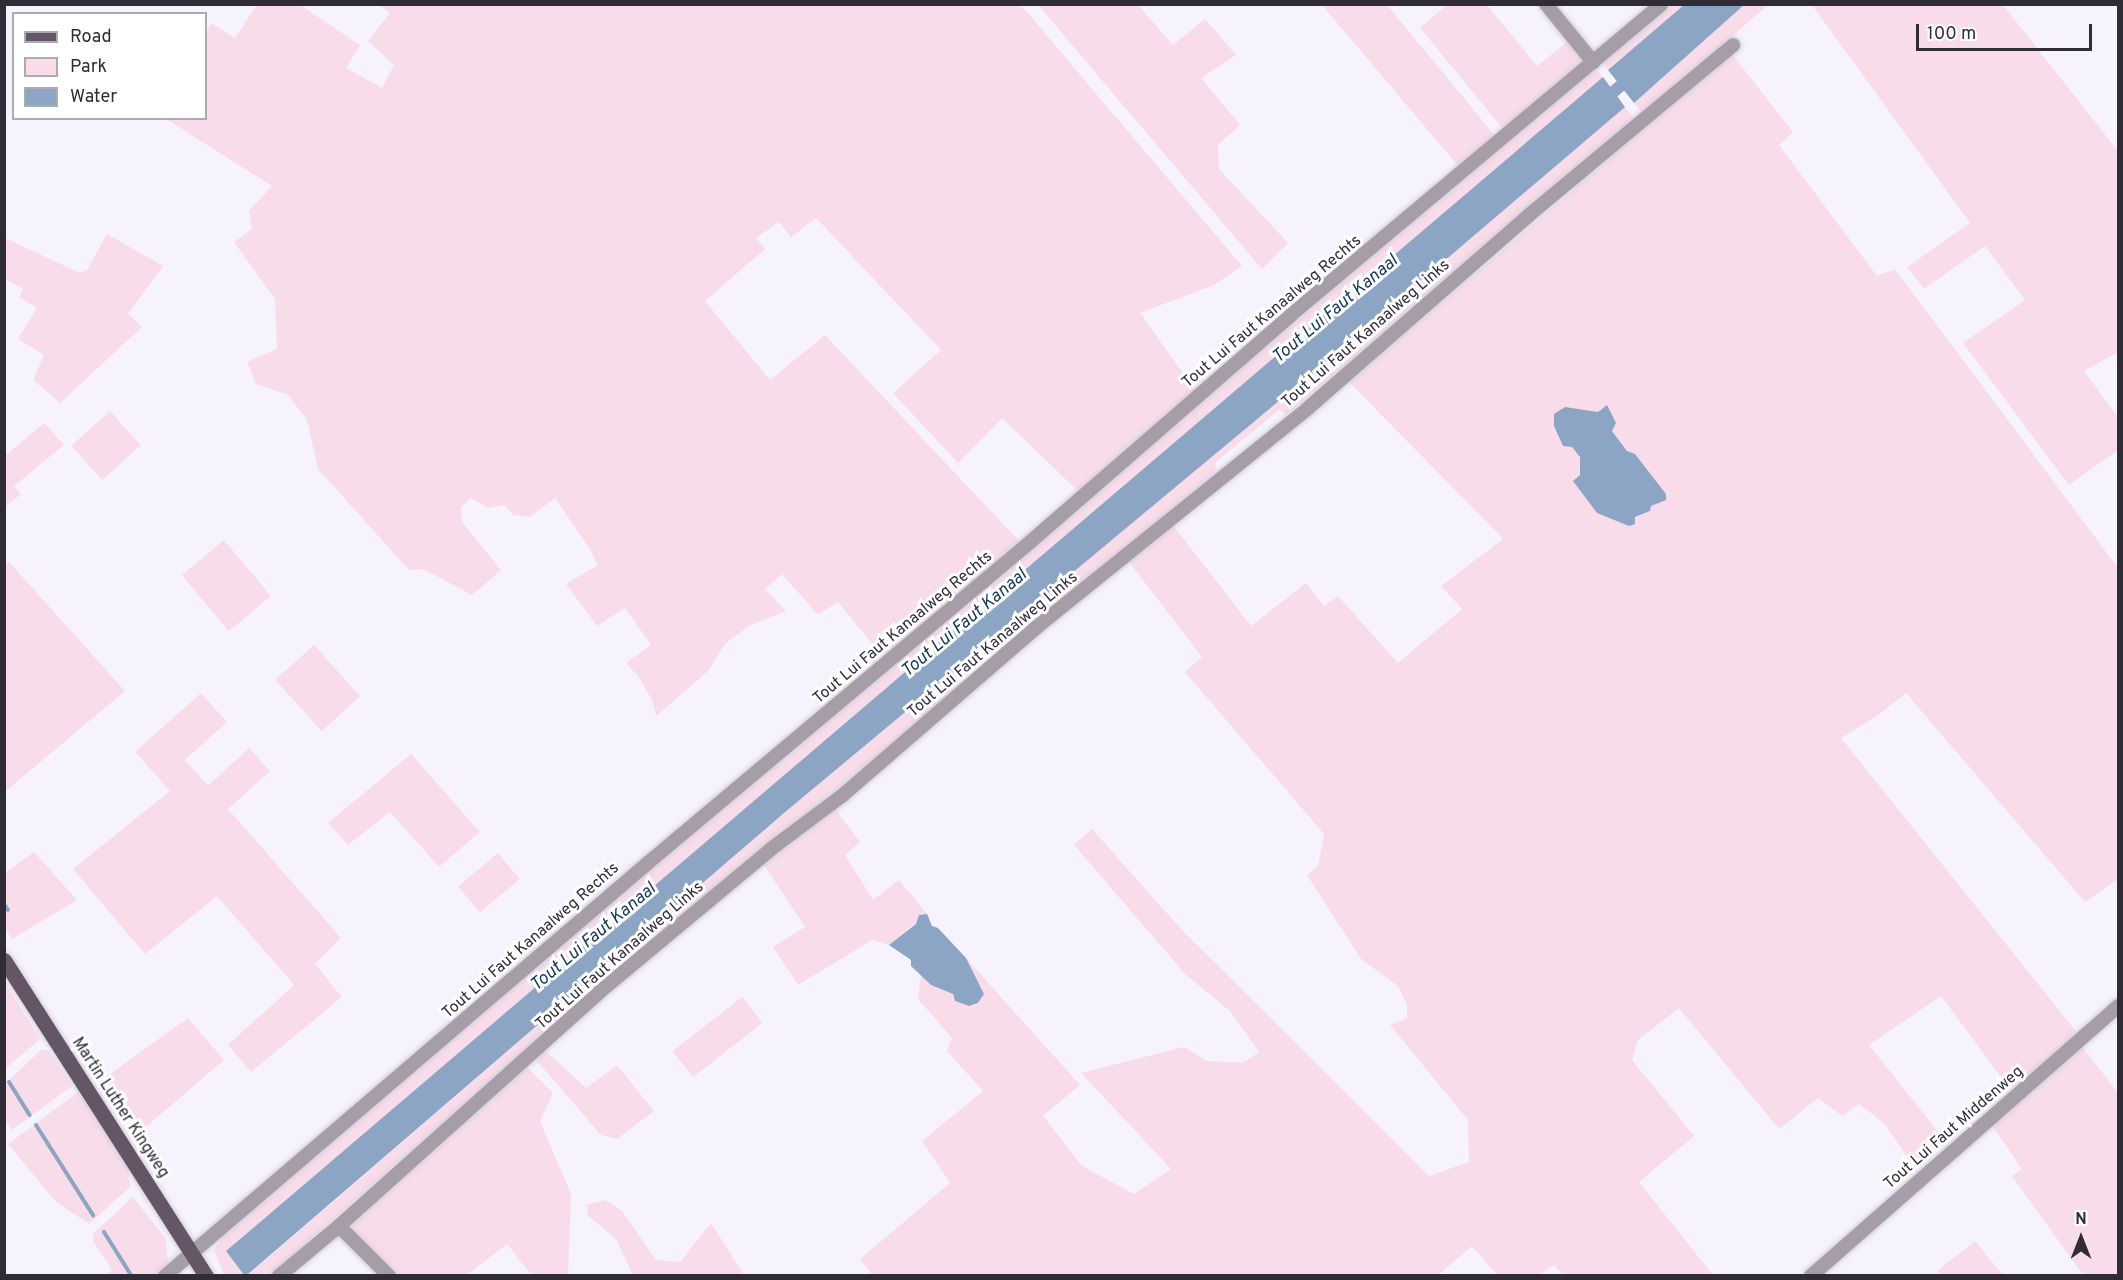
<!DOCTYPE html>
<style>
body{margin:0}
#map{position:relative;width:2123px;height:1280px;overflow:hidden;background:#f6f3fe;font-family:Overpass,sans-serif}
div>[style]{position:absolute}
.green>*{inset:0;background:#f8dcea;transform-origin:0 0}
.water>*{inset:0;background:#8ca5c4}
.stream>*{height:4px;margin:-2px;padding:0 2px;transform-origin:2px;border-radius:2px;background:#8ca5c4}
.canal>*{height:12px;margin:-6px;padding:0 6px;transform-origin:6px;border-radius:6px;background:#8ca5c4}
.roads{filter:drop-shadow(0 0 2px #d2cfda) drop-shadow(0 0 2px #d2cfda)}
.minor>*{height:14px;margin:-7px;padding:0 7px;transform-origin:7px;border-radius:7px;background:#a69da7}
.major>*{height:15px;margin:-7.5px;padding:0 7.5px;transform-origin:7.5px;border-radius:7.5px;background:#655667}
span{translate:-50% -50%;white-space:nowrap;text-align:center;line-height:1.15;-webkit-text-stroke:6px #fff;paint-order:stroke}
.street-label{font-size:16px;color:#302c37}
.water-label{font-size:18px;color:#163a63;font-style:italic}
.frame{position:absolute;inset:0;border:6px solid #302c37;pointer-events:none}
.legend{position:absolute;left:12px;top:12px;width:195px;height:108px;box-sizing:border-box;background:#fff;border:2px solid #acabaf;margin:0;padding:8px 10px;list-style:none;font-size:18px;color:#302c37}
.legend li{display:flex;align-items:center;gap:12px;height:30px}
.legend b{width:30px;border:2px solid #acabaf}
.north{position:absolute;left:2051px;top:1208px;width:60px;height:60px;-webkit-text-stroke:4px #fff;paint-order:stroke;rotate:0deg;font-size:16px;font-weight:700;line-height:24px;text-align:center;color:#302c37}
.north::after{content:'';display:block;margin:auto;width:21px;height:27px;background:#302c37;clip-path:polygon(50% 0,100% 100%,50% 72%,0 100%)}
.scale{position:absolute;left:1916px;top:24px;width:176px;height:27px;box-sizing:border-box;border:3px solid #302c37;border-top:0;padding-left:8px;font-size:18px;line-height:21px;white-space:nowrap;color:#302c37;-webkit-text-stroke:4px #fff;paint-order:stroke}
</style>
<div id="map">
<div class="green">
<i style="clip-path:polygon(257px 5px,300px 5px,360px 45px,346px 68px,382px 88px,394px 65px,368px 41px,390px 13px,379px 5px,1021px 5px,1242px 266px,1214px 285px,1140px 313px,1195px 390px,1078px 491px,1002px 418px,958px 463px,893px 393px,941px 350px,816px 218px,791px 237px,779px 222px,756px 238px,765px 249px,705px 301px,770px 380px,825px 335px,1021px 543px,885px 660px,838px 602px,818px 615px,782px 574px,765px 589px,786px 611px,749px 626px,725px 644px,708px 671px,656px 716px,652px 700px,638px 676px,626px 663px,651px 645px,625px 608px,597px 626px,566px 584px,598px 565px,589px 548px,555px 498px,530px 517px,513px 515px,504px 505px,488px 508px,471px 498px,461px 507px,462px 522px,501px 570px,472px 595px,423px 569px,409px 570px,318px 469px,307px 420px,288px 395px,256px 384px,247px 362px,277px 349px,275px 299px,234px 242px,252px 229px,249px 211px,272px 186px,166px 119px,206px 118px,206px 33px,211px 23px,235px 38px)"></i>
<i style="clip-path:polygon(1038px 5px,1138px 5px,1173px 45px,1205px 19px,1236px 55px,1201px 78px,1240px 125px,1218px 145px,1219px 169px,1288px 243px,1262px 269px)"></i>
<i style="clip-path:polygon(1322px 5px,1387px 5px,1496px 137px,1459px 167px)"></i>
<i style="clip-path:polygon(1447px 5px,1487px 5px,1537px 66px,1568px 41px,1585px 62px,1503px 129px,1420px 28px)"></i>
<i style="clip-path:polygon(1671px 5px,1685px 5px,1608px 70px,1603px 63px)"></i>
<i style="clip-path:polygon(1744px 5px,1768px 5px,1643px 114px,1634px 103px)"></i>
<i style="clip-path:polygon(1812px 5px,2003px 5px,2118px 151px,2118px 352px,2084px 371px,2118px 417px,2118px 450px,2069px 485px,1963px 343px,2025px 300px,1985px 246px,1924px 289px,1907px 267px,1970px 223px)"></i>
<i style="clip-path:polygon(evenodd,1732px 54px,1793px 132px,1779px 145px,1877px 276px,1895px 269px,2118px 568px,2118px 879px,2085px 902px,1906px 693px,1877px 716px,1841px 738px,2078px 1034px,2010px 1089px,1941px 996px,1869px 1045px,1947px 1143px,1916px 1170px,1884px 1123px,1859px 1104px,1842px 1116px,1818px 1098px,1779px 1129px,1679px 1008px,1638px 1040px,1632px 1060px,1694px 1136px,1639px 1182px,1713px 1275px,1563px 1275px,1554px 1265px,1539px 1275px,1497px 1275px,1472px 1246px,1437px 1276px,870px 1276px,871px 1273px,860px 1259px,950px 1183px,922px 1141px,983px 1091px,947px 1051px,952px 1038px,918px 999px,921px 975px,931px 985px,953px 994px,955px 1001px,970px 1006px,978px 1003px,984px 994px,966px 958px,1080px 1085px,1043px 1116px,1082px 1166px,1134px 1194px,1171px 1169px,1081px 1073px,1184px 1047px,1207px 1061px,1243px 1063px,1259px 1052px,1230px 1011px,1185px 974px,1074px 845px,1092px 829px,1181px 929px,1429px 1176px,1469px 1162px,1468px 1120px,1390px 1025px,1407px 1018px,1407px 1005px,1398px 986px,1361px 959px,1307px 875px,1318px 866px,1324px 834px,1185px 672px,1202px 657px,1129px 562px,1173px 525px,1251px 626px,1306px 583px,1324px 606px,1338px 596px,1398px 663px,1462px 609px,1441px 586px,1503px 539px,1349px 382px,1732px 54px,1582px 411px,1598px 412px,1627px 451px,1635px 454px,1665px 493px,1635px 518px,1580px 475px,1580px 457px,1572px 447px,1582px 411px)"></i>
<i style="clip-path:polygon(1594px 68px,1603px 77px,226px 1251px,244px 1275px,224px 1275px,214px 1250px,224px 1234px)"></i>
<i style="clip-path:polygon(1625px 107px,1635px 120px,1287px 414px,1279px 410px,1216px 462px,1215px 473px,1027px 628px,994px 638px)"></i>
<i style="clip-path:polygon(107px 234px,163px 266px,128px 314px,142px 327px,60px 403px,33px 380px,44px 355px,18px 339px,37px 308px,19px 297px,23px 289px,5px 279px,5px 238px,80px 273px,87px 270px)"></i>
<i style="left:110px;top:411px;width:46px;height:52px;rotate:48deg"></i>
<i style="clip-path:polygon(44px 423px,64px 445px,14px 486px,21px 494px,5px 507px,5px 456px)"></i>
<i style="left:224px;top:540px;width:73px;height:55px;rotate:50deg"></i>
<i style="clip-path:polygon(9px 562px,125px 691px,7px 790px,4px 787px,4px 566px)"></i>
<i style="left:314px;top:645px;width:69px;height:52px;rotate:48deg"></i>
<i style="clip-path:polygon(956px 670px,966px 683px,606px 978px,270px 1275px,247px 1276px,784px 813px)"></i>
<i style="clip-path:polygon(201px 693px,227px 722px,185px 760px,208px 786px,249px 748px,270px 771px,228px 809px,341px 938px,315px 964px,342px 997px,251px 1072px,228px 1045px,294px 985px,217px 896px,145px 954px,73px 869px,170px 791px,135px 752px)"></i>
<i style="clip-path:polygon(411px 754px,480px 832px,439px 867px,390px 812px,348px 845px,328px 823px)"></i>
<i style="clip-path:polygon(835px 809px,860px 842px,845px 855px,873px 900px,899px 880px,927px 914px,919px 915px,916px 923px,889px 945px,872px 940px,798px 985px,773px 947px,805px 927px,764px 865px)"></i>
<i style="clip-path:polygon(34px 852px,77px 900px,12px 939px,5px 928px,5px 873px)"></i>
<i style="left:498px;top:853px;width:34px;height:52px;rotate:50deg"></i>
<i style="clip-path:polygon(5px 983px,40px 1039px,5px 1069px,4px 1069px)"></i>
<i style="left:742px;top:997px;width:33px;height:88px;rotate:52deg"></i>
<i style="clip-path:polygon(188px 1018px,224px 1060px,140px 1132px,103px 1079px)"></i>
<i style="clip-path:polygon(2081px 1045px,2118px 1093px,2118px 1275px,2083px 1275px,2012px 1176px,2022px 1169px,1991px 1124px)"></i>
<i style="clip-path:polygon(41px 1050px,48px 1050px,72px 1086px,12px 1130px,5px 1120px,5px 1084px)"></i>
<i style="clip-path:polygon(545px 1050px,586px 1088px,617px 1065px,654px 1111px,617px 1139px,601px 1135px,536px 1060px)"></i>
<i style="clip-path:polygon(527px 1067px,553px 1093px,540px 1121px,571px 1194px,568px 1275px,531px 1275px,507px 1244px,467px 1275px,399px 1275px,349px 1224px)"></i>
<i style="clip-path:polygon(78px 1092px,128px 1165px,130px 1187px,89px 1224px,55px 1201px,8px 1144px)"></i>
<i style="clip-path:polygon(133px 1197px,166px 1239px,168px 1265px,155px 1275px,106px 1275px,112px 1270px,93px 1241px,94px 1233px)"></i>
<i style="clip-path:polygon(605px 1200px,622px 1211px,656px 1260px,680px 1262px,711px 1223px,744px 1275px,633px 1275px,616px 1239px,588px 1216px,587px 1205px)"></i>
<i style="clip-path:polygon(1975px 1241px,2003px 1275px,1941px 1275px,1937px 1271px)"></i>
</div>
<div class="water">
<i style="clip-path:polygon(1685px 4px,1744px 5px,1634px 103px,1608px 70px)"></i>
<i style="clip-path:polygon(1603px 77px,1625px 107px,1322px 365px,784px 813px,247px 1275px,244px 1275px,226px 1251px)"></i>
<i style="clip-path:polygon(1607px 405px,1616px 423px,1612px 431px,1627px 451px,1635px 454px,1666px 494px,1666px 500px,1651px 506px,1650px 511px,1635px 517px,1635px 524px,1629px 526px,1597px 513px,1573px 481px,1580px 475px,1580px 457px,1572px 447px,1563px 446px,1554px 426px,1554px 414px,1565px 407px,1598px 412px)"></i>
<i style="clip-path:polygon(927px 914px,932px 926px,938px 928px,966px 958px,984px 994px,978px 1003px,969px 1006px,955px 1001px,953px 994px,931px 985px,911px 966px,911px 960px,889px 945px,916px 924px,919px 915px)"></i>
</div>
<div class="stream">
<i style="left:4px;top:904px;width:7px;rotate:56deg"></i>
<i style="left:9px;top:1082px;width:39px;rotate:58deg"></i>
<i style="left:36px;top:1125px;width:107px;rotate:57.7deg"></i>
<i style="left:104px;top:1232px;width:51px;rotate:57.9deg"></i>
</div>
<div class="canal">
<i style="left:1603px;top:101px;width:40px;rotate:-41deg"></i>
</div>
<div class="roads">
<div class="minor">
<i style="left:1546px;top:4px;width:75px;rotate:51deg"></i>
<i style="left:339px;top:1226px;width:71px;rotate:45deg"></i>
<i style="left:165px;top:1276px;width:637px;rotate:-40.54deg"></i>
<i style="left:649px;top:862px;width:496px;rotate:-40deg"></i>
<i style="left:1029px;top:543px;width:347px;rotate:-41deg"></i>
<i style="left:1291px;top:315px;width:483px;rotate:-40deg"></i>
<i style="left:279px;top:1276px;width:78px;rotate:-39.8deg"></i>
<i style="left:339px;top:1226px;width:361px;rotate:-41.9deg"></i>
<i style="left:608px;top:985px;width:212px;rotate:-39.8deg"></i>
<i style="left:771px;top:849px;width:90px;rotate:-36.9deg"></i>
<i style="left:843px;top:795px;width:257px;rotate:-40.9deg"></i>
<i style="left:1037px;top:627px;width:348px;rotate:-38.9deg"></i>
<i style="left:1308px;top:408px;width:292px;rotate:-41.1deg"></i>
<i style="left:1528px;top:216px;width:267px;rotate:-39.8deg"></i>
<i style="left:1811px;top:1276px;width:409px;rotate:-41.3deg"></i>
</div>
<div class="major">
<i style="left:4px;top:960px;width:375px;rotate:57.4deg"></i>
</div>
</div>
<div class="street-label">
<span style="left:1272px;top:312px;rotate:-40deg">Tout Lui Faut Kanaalweg Rechts</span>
<span style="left:1366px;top:334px;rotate:-41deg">Tout Lui Faut Kanaalweg Links</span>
<span style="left:903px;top:628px;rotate:-40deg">Tout Lui Faut Kanaalweg Rechts</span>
<span style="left:993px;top:645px;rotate:-40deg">Tout Lui Faut Kanaalweg Links</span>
<span style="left:531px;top:941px;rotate:-41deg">Tout Lui Faut Kanaalweg Rechts</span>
<span style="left:620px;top:956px;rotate:-41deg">Tout Lui Faut Kanaalweg Links</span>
<span style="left:120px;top:1108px;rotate:57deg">Martin Luther Kingweg</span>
<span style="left:1954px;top:1128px;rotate:-41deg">Tout Lui Faut Middenweg</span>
</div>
<div class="water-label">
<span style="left:1336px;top:310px;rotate:-40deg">Tout Lui Faut Kanaal</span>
<span style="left:965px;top:624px;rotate:-40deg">Tout Lui Faut Kanaal</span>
<span style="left:594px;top:938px;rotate:-40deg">Tout Lui Faut Kanaal</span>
</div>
<div class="frame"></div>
<ul class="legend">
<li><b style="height:8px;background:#655667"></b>Road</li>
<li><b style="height:16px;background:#f8dcea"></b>Park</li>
<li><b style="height:16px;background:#8ca5c4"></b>Water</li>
</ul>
<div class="north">N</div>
<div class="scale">100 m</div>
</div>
